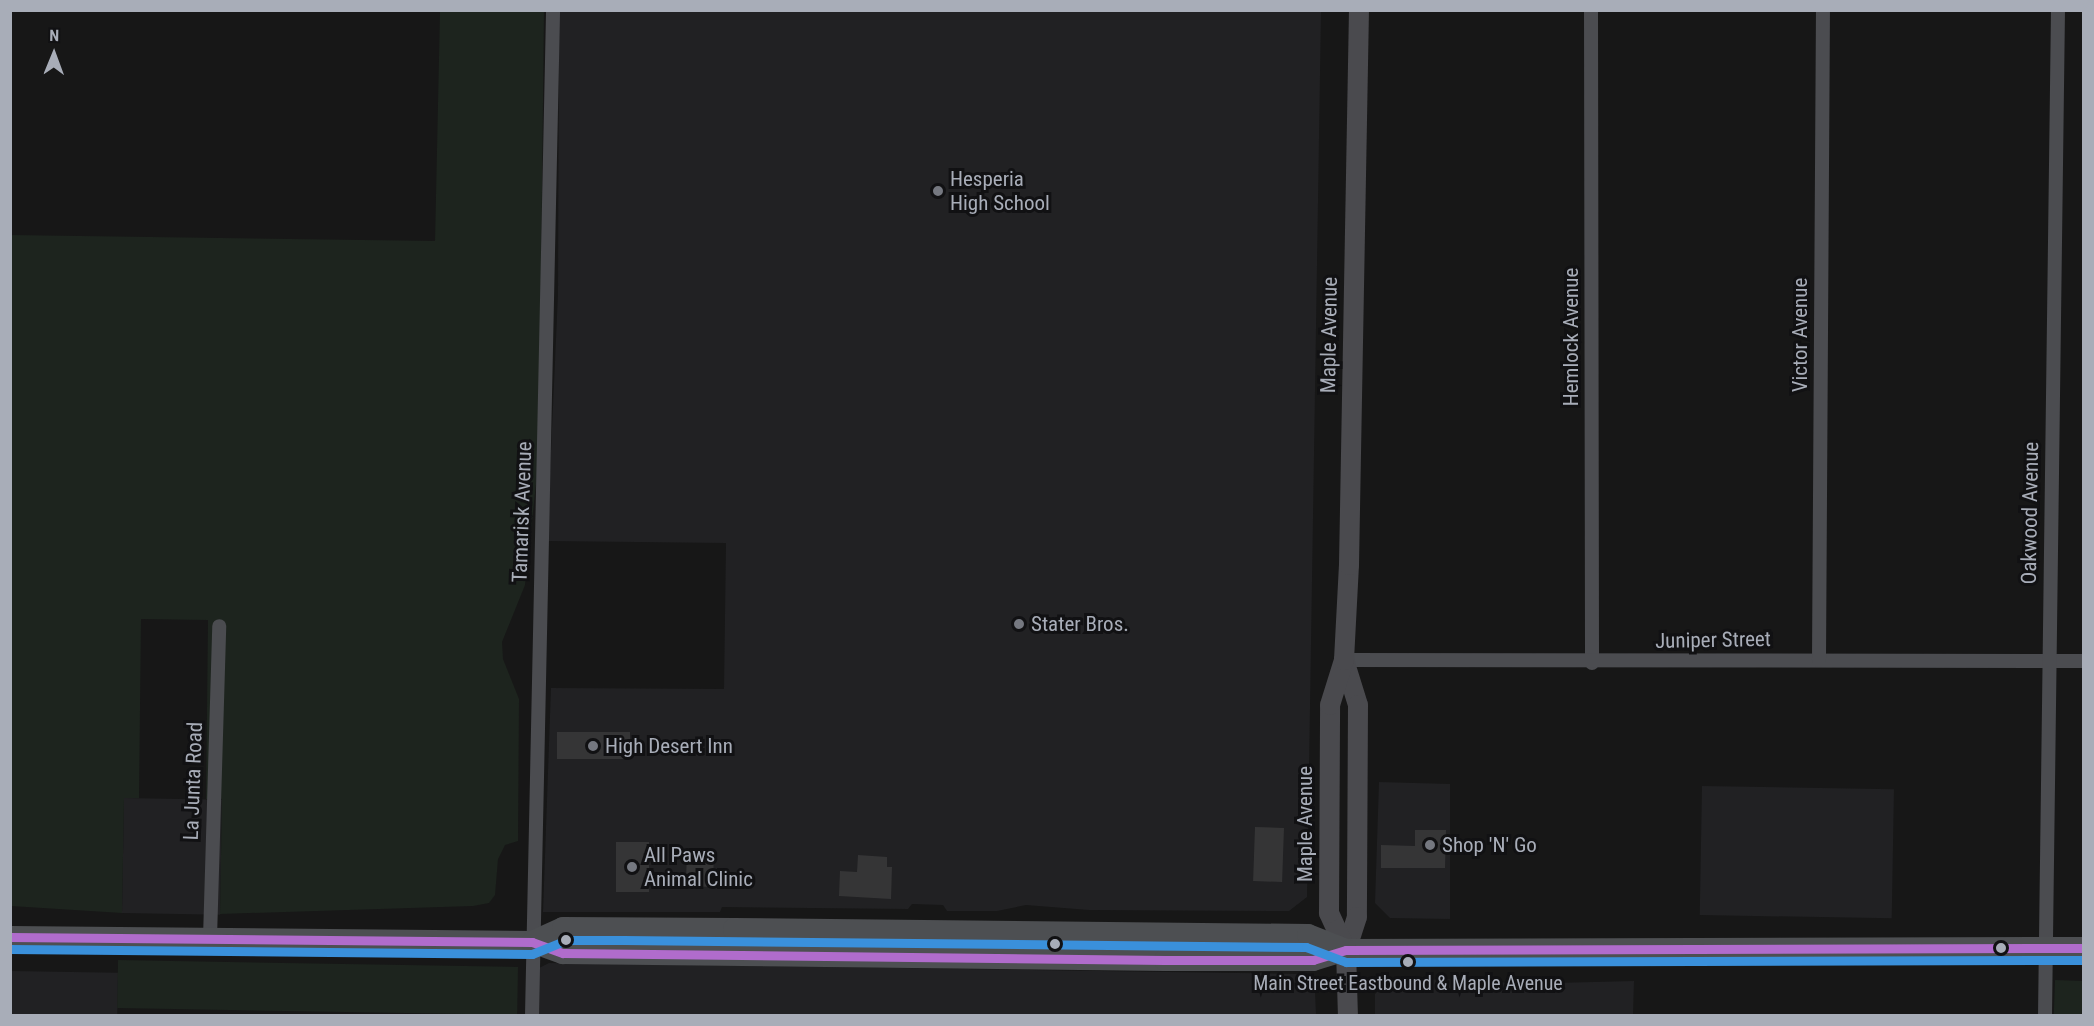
<!DOCTYPE html>
<style>
body{margin:0}
#map{position:relative;width:2094px;height:1026px;overflow:hidden;background:#171717;font-family:"Roboto Condensed",sans-serif}
div>[style]{position:absolute}
.built>*{inset:0;background:#212123;transform-origin:0 0}
.green>*{inset:0;background:#1d241e;transform-origin:0 0}
.building>*{inset:0;background:#353536;transform-origin:0 0}
.street>*{height:14px;margin:-7px;padding:0 7px;transform-origin:7px;border-radius:7px;background:#4b4c50}
.secondary>*{height:20px;margin:-10px;padding:0 10px;transform-origin:10px;border-radius:10px;background:#4a4a4e}
.primary>*{height:22px;margin:-11px;padding:0 11px;transform-origin:11px;border-radius:11px;background:#4d4f52}
.bus-1>*{height:9px;margin:-4.5px;padding:0 4.5px;transform-origin:4.5px;border-radius:4.5px;background:#b06ccc}
.bus-2>*{height:9px;margin:-4.5px;padding:0 4.5px;transform-origin:4.5px;border-radius:4.5px;background:#3a90db}
.dots>*{width:16px;height:16px;translate:-50% -50%;box-sizing:border-box;border:3px solid #111113;border-radius:50%}
span{translate:-50% -50%;white-space:nowrap;text-align:center;line-height:1.15;-webkit-text-stroke:6px #111113;paint-order:stroke}
.bus-label{font-size:20px;color:#a8adb8}
.poi-label{font-size:21px;color:#a8adb8}
.left{translate:0 -50%;text-align:left}
.street-label{font-size:21px;color:#a8adb8}
.frame{position:absolute;inset:0;border:12px solid #a8adb8;pointer-events:none}
.north{position:absolute;left:24px;top:24px;width:60px;height:60px;-webkit-text-stroke:4px #111113;paint-order:stroke;rotate:1deg;font-size:16px;font-weight:700;line-height:24px;text-align:center;color:#a8adb8}
.north::after{content:'';display:block;margin:auto;width:21px;height:27px;background:#a8adb8;clip-path:polygon(50% 0,100% 100%,50% 72%,0 100%)}
</style>
<div id="map">
<div class="built">
<i style="clip-path:polygon(559px 11px,1321px 11px,1307px 897px,1289px 911px,1089px 910px,1026px 905px,997px 911px,947px 911px,943px 905px,912px 904px,908px 909px,722px 907px,720px 912px,543px 912px,551px 688px,724px 689px,726px 543px,547px 541px,558px 294px)"></i>
<i style="clip-path:polygon(1379px 782px,1450px 784px,1450px 919px,1390px 918px,1375px 903px)"></i>
<i style="left:1702px;top:786px;width:192px;height:129px;rotate:1deg"></i>
<i style="left:124px;top:798px;width:98px;height:115px;rotate:1deg"></i>
<i style="clip-path:polygon(549px 963px,1302px 974px,1315px 991px,1316px 1015px,538px 1016px,539px 968px)"></i>
<i style="left:11px;top:971px;width:107px;height:45px;rotate:1deg"></i>
<i style="clip-path:polygon(1490px 979px,1510px 984px,1634px 981px,1633px 1015px,1375px 1015px,1375px 994px,1389px 980px)"></i>
</div>
<div class="green">
<i style="clip-path:polygon(440px 11px,544px 11px,539px 457px,525px 585px,502px 642px,503px 659px,519px 699px,518px 841px,505px 845px,498px 859px,495px 895px,489px 903px,473px 906px,220px 914px,222px 799px,206px 799px,208px 620px,141px 619px,139px 798px,124px 798px,122px 913px,11px 906px,10px 235px,435px 241px)"></i>
<i style="left:518px;top:967px;width:48px;height:400px;rotate:91deg"></i>
<i style="left:2055px;top:980px;width:28px;height:35px;rotate:2deg"></i>
</div>
<div class="building">
<i style="left:557px;top:732px;width:73px;height:27px"></i>
<i style="left:1255px;top:827px;width:29px;height:54px;rotate:2deg"></i>
<i style="clip-path:polygon(1415px 830px,1446px 830px,1445px 868px,1381px 868px,1381px 845px,1415px 846px)"></i>
<i style="left:616px;top:842px;width:33px;height:50px"></i>
<i style="left:687px;top:852px;width:27px;height:34px;rotate:2deg"></i>
<i style="clip-path:polygon(858px 855px,887px 857px,887px 867px,892px 867px,891px 899px,839px 896px,840px 871px,857px 872px)"></i>
</div>
<div class="street">
<i style="left:1591px;top:10px;width:653px;rotate:89.91deg"></i>
<i style="left:1344px;top:660px;width:740px;rotate:0.08deg"></i>
<i style="left:1819px;top:660px;width:650px;rotate:-89.65deg"></i>
<i style="left:210px;top:938px;width:312px;rotate:-88.3deg"></i>
<i style="left:532px;top:1016px;width:1006px;rotate:-88.8deg"></i>
<i style="left:2045px;top:1016px;width:1006px;rotate:-89.26deg"></i>
</div>
<div class="secondary">
<i style="left:1344px;top:660px;width:47px;rotate:72.7deg"></i>
<i style="left:1358px;top:705px;width:212px;rotate:90.3deg"></i>
<i style="left:1357px;top:917px;width:35px;rotate:108deg"></i>
<i style="left:1346px;top:950px;width:66px;rotate:88.3deg"></i>
<i style="left:1346px;top:950px;width:41px;rotate:-114.7deg"></i>
<i style="left:1329px;top:913px;width:208px;rotate:-89.7deg"></i>
<i style="left:1330px;top:705px;width:47px;rotate:-72.7deg"></i>
<i style="left:1344px;top:660px;width:95px;rotate:-87deg"></i>
<i style="left:1349px;top:565px;width:555px;rotate:-88.97deg"></i>
</div>
<div class="primary">
<i style="left:10px;top:937px;width:522px;rotate:0.55deg"></i>
<i style="left:532px;top:942px;width:33px;rotate:20deg"></i>
<i style="left:563px;top:953px;width:602px;rotate:0.67deg"></i>
<i style="left:1165px;top:960px;width:148px"></i>
<i style="left:1313px;top:960px;width:34px;rotate:-17deg"></i>
<i style="left:1346px;top:950px;width:738px;rotate:-0.16deg"></i>
<i style="left:532px;top:942px;width:34px;rotate:-24deg"></i>
<i style="left:563px;top:928px;width:171px;rotate:0.3deg"></i>
<i style="left:734px;top:929px;width:574px;rotate:0.6deg"></i>
<i style="left:1308px;top:935px;width:41px;rotate:21.5deg"></i>
</div>
<div class="bus-1">
<i style="left:10px;top:937px;width:522px;rotate:0.55deg"></i>
<i style="left:532px;top:942px;width:33px;rotate:20deg"></i>
<i style="left:563px;top:953px;width:602px;rotate:0.67deg"></i>
<i style="left:1165px;top:960px;width:148px"></i>
<i style="left:1313px;top:960px;width:34px;rotate:-17deg"></i>
<i style="left:1346px;top:950px;width:738px;rotate:-0.16deg"></i>
</div>
<div class="bus-2">
<i style="left:10px;top:949px;width:522px;rotate:0.55deg"></i>
<i style="left:532px;top:954px;width:37px;rotate:-22deg"></i>
<i style="left:566px;top:940px;width:57px"></i>
<i style="left:623px;top:940px;width:683px;rotate:0.59deg"></i>
<i style="left:1306px;top:947px;width:43px;rotate:20.6deg"></i>
<i style="left:1346px;top:962px;width:738px;rotate:-0.16deg"></i>
</div>
<div class="dots">
<i style="left:938px;top:191px;background:#757880"></i>
<i style="left:1019px;top:624px;background:#757880"></i>
<i style="left:593px;top:746px;background:#757880"></i>
<i style="left:1430px;top:845px;background:#757880"></i>
<i style="left:632px;top:867px;background:#757880"></i>
<i style="left:566px;top:940px;background:#a8adb8"></i>
<i style="left:1055px;top:944px;background:#a8adb8"></i>
<i style="left:2001px;top:948px;background:#a8adb8"></i>
<i style="left:1408px;top:962px;background:#a8adb8"></i>
</div>
<div class="bus-label">
<span style="left:1408px;top:983px">Main Street Eastbound &amp; Maple Avenue</span>
</div>
<div class="poi-label">
<span class="left" style="left:950px;top:191px">Hesperia<br>High School</span>
<span class="left" style="left:1031px;top:624px">Stater Bros.</span>
<span class="left" style="left:605px;top:746px">High Desert Inn</span>
<span class="left" style="left:1442px;top:845px">Shop 'N' Go</span>
<span class="left" style="left:644px;top:867px">All Paws<br>Animal Clinic</span>
</div>
<div class="street-label">
<span style="left:1329px;top:335px;rotate:-89deg">Maple Avenue</span>
<span style="left:1800px;top:335px;rotate:-90deg">Victor Avenue</span>
<span style="left:1571px;top:337px;rotate:-90deg">Hemlock Avenue</span>
<span style="left:522px;top:512px;rotate:-88deg">Tamarisk Avenue</span>
<span style="left:2030px;top:513px;rotate:-89deg">Oakwood Avenue</span>
<span style="left:1713px;top:640px;rotate:-1deg">Juniper Street</span>
<span style="left:193px;top:781px;rotate:-88deg">La Junta Road</span>
<span style="left:1305px;top:824px;rotate:-90deg">Maple Avenue</span>
</div>
<div class="frame"></div>
<div class="north">N</div>
</div>
